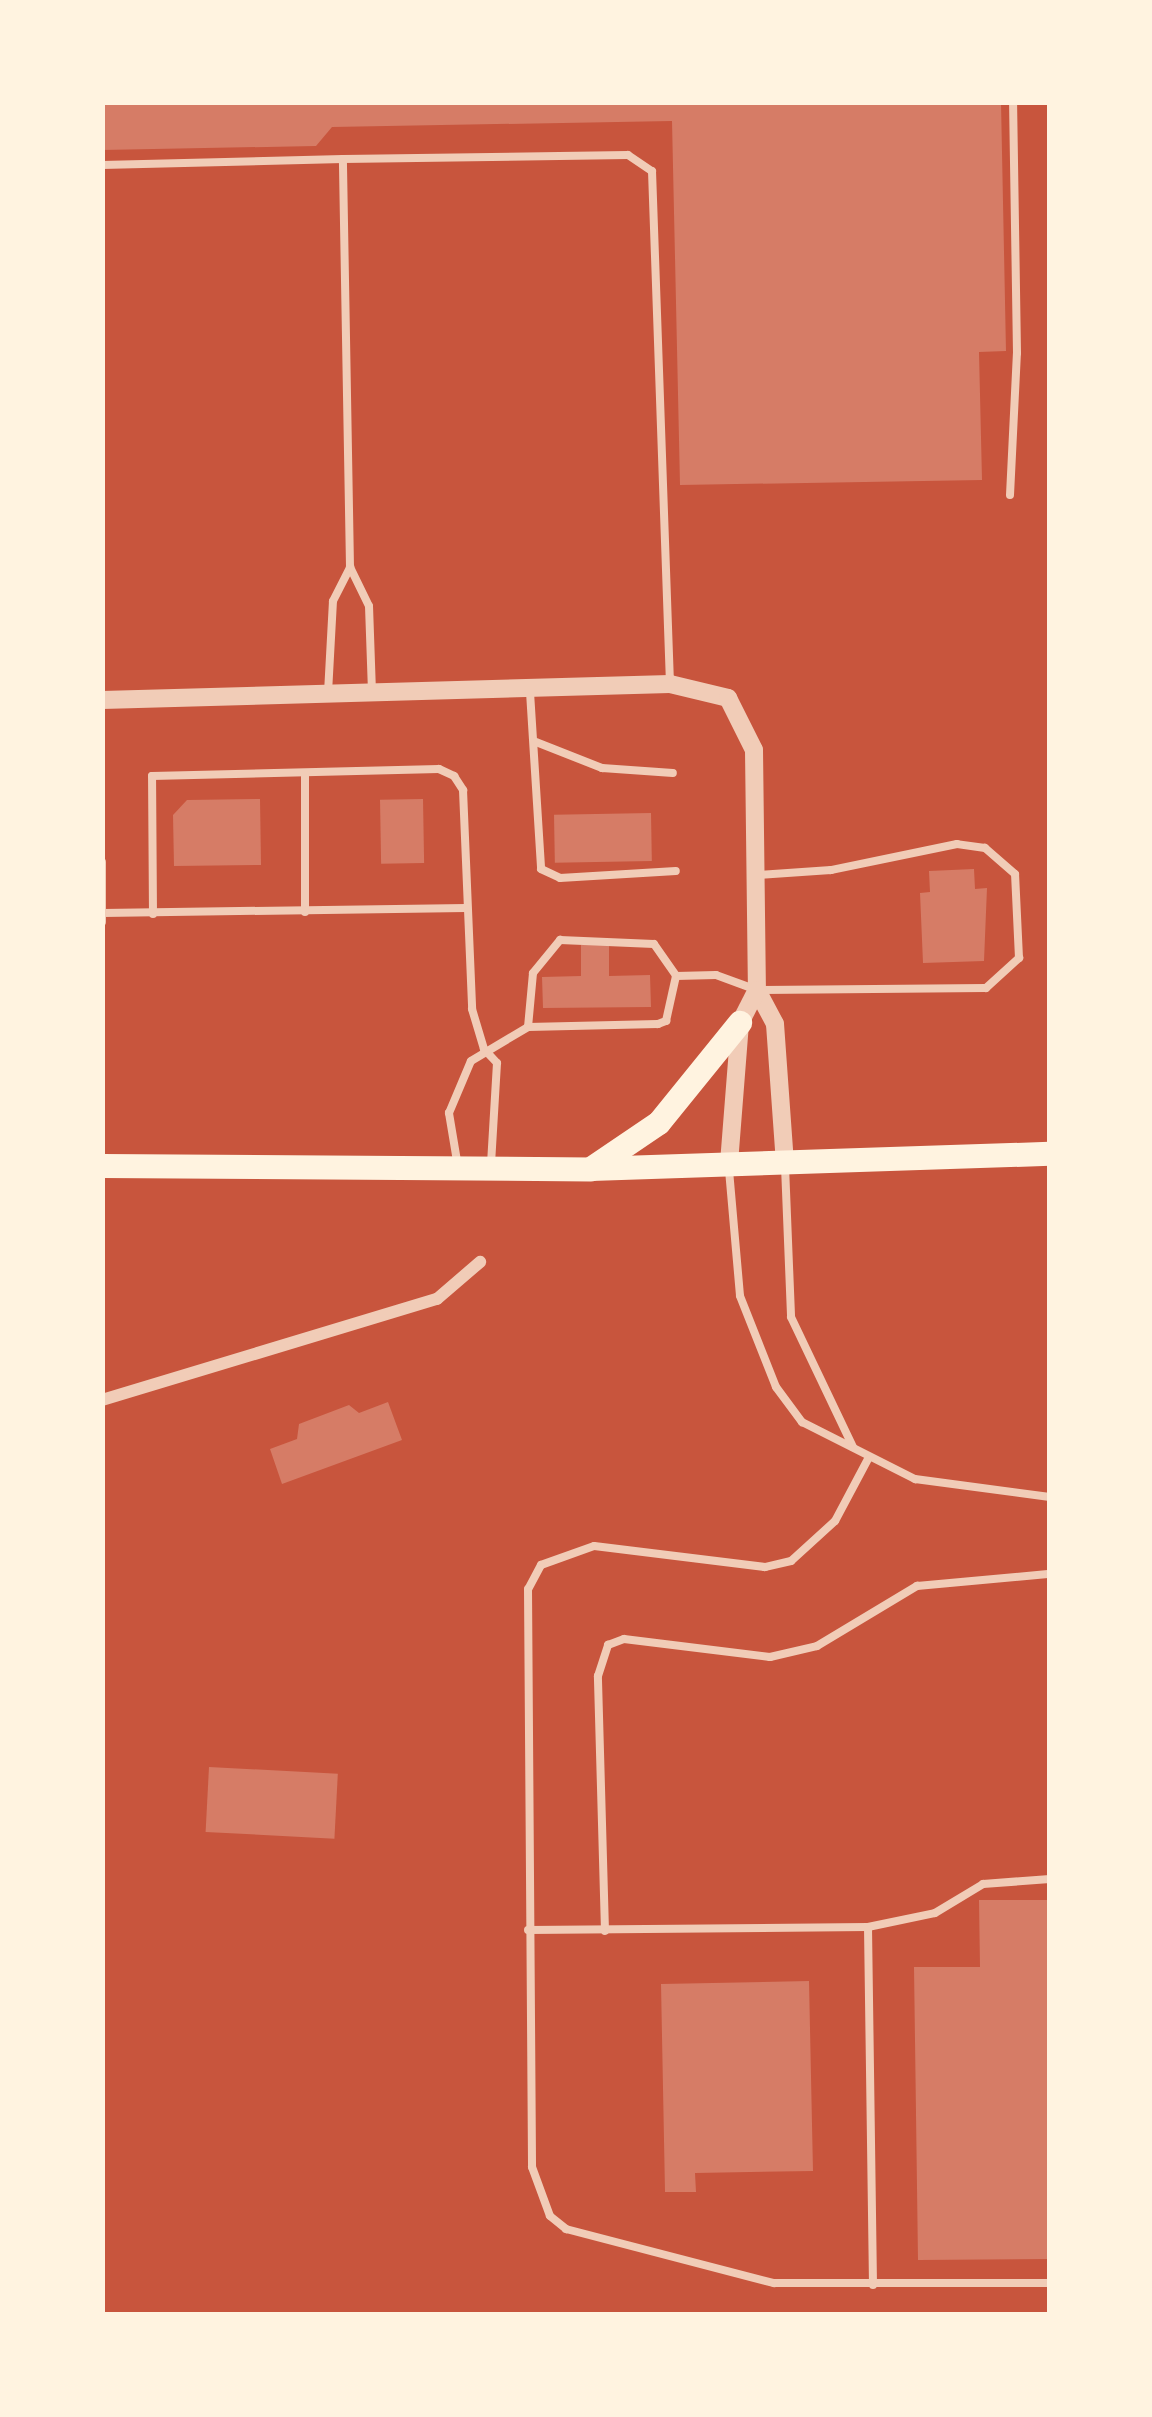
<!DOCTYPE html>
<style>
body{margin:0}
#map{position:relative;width:1152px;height:2417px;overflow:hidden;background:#c8553d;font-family:"Noto Sans",sans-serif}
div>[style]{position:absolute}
.building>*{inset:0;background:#d67c66;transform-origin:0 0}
.service>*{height:8px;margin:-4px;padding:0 4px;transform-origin:4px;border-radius:4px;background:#f1ccb7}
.minor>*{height:12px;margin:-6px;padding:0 6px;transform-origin:6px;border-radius:6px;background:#f1ccb7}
.tertiary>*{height:18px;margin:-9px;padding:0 9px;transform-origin:9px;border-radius:9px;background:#f1ccb7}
.primary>*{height:24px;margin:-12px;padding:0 12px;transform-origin:12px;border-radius:12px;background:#fff3e0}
span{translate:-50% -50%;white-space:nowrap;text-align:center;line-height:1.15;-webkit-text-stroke:9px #fff3e0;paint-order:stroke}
.frame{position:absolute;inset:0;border:105px solid #fff3e0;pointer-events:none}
</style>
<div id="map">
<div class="building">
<i style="clip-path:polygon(102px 102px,1001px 102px,1006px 351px,979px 352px,982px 480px,680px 485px,672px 121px,332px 127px,316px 146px,102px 150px)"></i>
<i style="clip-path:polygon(260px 799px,261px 865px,174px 866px,173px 815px,187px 800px)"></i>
<i style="left:423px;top:799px;width:64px;height:43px;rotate:89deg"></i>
<i style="left:651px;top:813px;width:48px;height:97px;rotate:89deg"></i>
<i style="clip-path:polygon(974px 869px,975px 889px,987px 888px,984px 961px,923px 963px,920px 893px,930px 892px,929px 871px)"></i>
<i style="clip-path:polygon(581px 945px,609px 945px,609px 976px,650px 975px,651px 1007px,543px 1008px,542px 977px,581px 976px)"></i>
<i style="clip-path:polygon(388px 1402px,402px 1440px,282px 1484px,270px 1449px,297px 1439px,299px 1424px,349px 1405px,359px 1413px)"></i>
<i style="left:209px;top:1767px;width:129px;height:65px;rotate:3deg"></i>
<i style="clip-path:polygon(979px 1900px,1050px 1900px,1050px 2259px,918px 2260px,914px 1967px,980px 1967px)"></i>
<i style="clip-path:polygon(809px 1981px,813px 2171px,695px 2173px,696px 2192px,665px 2192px,661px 1984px)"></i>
</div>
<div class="service">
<i style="left:102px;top:165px;width:241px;rotate:-1.4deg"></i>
<i style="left:1010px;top:495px;width:142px;rotate:-87.2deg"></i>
<i style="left:1017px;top:353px;width:251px;rotate:-90.9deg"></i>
<i style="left:350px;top:567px;width:408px;rotate:-91deg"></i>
<i style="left:343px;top:159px;width:285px;rotate:-0.8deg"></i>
<i style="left:628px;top:155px;width:29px;rotate:34deg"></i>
<i style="left:652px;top:171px;width:512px;rotate:87.99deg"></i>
<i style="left:530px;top:692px;width:177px;rotate:86.4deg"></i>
<i style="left:541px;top:869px;width:21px;rotate:25deg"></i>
<i style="left:560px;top:878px;width:116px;rotate:-3.5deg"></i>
<i style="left:328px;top:693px;width:92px;rotate:-86.9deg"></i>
<i style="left:333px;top:601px;width:38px;rotate:-63deg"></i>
<i style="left:350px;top:567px;width:43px;rotate:64deg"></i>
<i style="left:369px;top:606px;width:85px;rotate:88deg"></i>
<i style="left:536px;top:742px;width:71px;rotate:21.5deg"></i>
<i style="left:602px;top:768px;width:71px;rotate:4deg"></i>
<i style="left:102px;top:862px;width:60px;rotate:90deg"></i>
<i style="left:305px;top:912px;width:139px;rotate:-90deg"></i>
<i style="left:103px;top:913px;width:363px;rotate:-0.8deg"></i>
<i style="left:153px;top:914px;width:138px;rotate:-90.4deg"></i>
<i style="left:152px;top:776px;width:287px;rotate:-1.4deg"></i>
<i style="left:439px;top:769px;width:17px;rotate:25deg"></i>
<i style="left:454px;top:776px;width:17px;rotate:57deg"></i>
<i style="left:463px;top:790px;width:219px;rotate:87.6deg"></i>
<i style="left:472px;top:1009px;width:42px;rotate:73.3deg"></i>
<i style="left:484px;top:1049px;width:19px;rotate:47deg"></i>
<i style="left:497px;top:1063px;width:100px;rotate:93.4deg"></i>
<i style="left:528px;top:1027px;width:130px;rotate:-1.3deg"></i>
<i style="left:658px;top:1024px;width:9px;rotate:-21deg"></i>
<i style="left:666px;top:1021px;width:46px;rotate:-77.5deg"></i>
<i style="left:457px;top:1161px;width:49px;rotate:-99.5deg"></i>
<i style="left:449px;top:1113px;width:56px;rotate:-67.1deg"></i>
<i style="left:471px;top:1061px;width:66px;rotate:-30.8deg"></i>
<i style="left:528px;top:1027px;width:54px;rotate:-84.7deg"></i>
<i style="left:533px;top:973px;width:43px;rotate:-50.7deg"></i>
<i style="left:560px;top:940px;width:94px;rotate:2.4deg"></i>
<i style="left:654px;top:944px;width:39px;rotate:55deg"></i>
<i style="left:676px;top:976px;width:40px;rotate:-1.4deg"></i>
<i style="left:716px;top:975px;width:44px;rotate:20.1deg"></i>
<i style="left:757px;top:990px;width:229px;rotate:-0.5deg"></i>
<i style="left:986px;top:988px;width:45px;rotate:-42.3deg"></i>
<i style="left:1019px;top:958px;width:84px;rotate:-92.7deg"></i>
<i style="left:1015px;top:874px;width:40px;rotate:-139deg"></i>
<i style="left:985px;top:848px;width:28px;rotate:-172deg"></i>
<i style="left:957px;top:844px;width:129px;rotate:168.3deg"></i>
<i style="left:831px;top:870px;width:73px;rotate:176.1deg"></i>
<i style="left:785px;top:1166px;width:151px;rotate:87.7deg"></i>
<i style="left:791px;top:1317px;width:144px;rotate:64.5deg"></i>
<i style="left:729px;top:1170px;width:126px;rotate:85deg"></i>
<i style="left:740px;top:1296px;width:98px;rotate:68.4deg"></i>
<i style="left:776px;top:1387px;width:44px;rotate:53.4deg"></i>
<i style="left:802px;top:1422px;width:127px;rotate:26.8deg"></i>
<i style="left:915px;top:1479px;width:136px;rotate:7.6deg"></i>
<i style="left:868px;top:1459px;width:70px;rotate:118deg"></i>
<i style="left:835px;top:1521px;width:59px;rotate:137.7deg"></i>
<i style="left:791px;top:1561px;width:27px;rotate:167deg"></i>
<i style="left:765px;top:1567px;width:172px;rotate:-173deg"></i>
<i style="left:594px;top:1546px;width:56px;rotate:160.3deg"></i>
<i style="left:541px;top:1565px;width:27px;rotate:118deg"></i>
<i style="left:528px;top:1589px;width:578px;rotate:89.6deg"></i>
<i style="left:532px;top:2167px;width:52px;rotate:69.8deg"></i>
<i style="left:550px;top:2216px;width:21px;rotate:39deg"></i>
<i style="left:566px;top:2229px;width:215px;rotate:14.6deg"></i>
<i style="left:774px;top:2283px;width:276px"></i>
<i style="left:868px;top:1927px;width:358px;rotate:89.2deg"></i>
<i style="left:528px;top:1930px;width:340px;rotate:-0.5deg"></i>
<i style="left:868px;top:1927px;width:68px;rotate:-11.8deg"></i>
<i style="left:935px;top:1913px;width:56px;rotate:-31.1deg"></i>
<i style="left:983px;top:1884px;width:67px;rotate:-4.3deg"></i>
<i style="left:605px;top:1931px;width:255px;rotate:-91.6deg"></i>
<i style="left:598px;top:1676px;width:33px;rotate:-72deg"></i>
<i style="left:608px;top:1645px;width:17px;rotate:-21deg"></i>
<i style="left:624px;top:1639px;width:147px;rotate:7deg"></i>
<i style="left:770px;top:1657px;width:48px;rotate:-13.2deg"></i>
<i style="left:817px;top:1646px;width:117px;rotate:-31deg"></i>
<i style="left:917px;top:1586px;width:134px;rotate:-5.2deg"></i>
</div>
<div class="minor">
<i style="left:102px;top:1400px;width:350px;rotate:-16.8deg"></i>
<i style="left:437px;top:1299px;width:57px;rotate:-40.7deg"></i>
</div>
<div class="tertiary">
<i style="left:102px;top:700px;width:568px;rotate:-1.61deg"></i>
<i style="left:670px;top:684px;width:60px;rotate:13.6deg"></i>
<i style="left:728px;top:698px;width:58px;rotate:63.4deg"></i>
<i style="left:754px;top:750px;width:240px;rotate:89.3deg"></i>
<i style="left:757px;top:990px;width:38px;rotate:62deg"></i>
<i style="left:775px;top:1024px;width:139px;rotate:85.9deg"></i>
<i style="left:729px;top:1163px;width:140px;rotate:-85.5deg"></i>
<i style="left:740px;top:1023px;width:37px;rotate:-63deg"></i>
</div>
<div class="primary">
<i style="left:102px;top:1166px;width:489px;rotate:0.4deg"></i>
<i style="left:591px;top:1169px;width:459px;rotate:-1.9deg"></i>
<i style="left:594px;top:1167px;width:78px;rotate:-34.1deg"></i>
<i style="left:659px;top:1123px;width:129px;rotate:-51deg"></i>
</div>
<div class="frame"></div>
</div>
